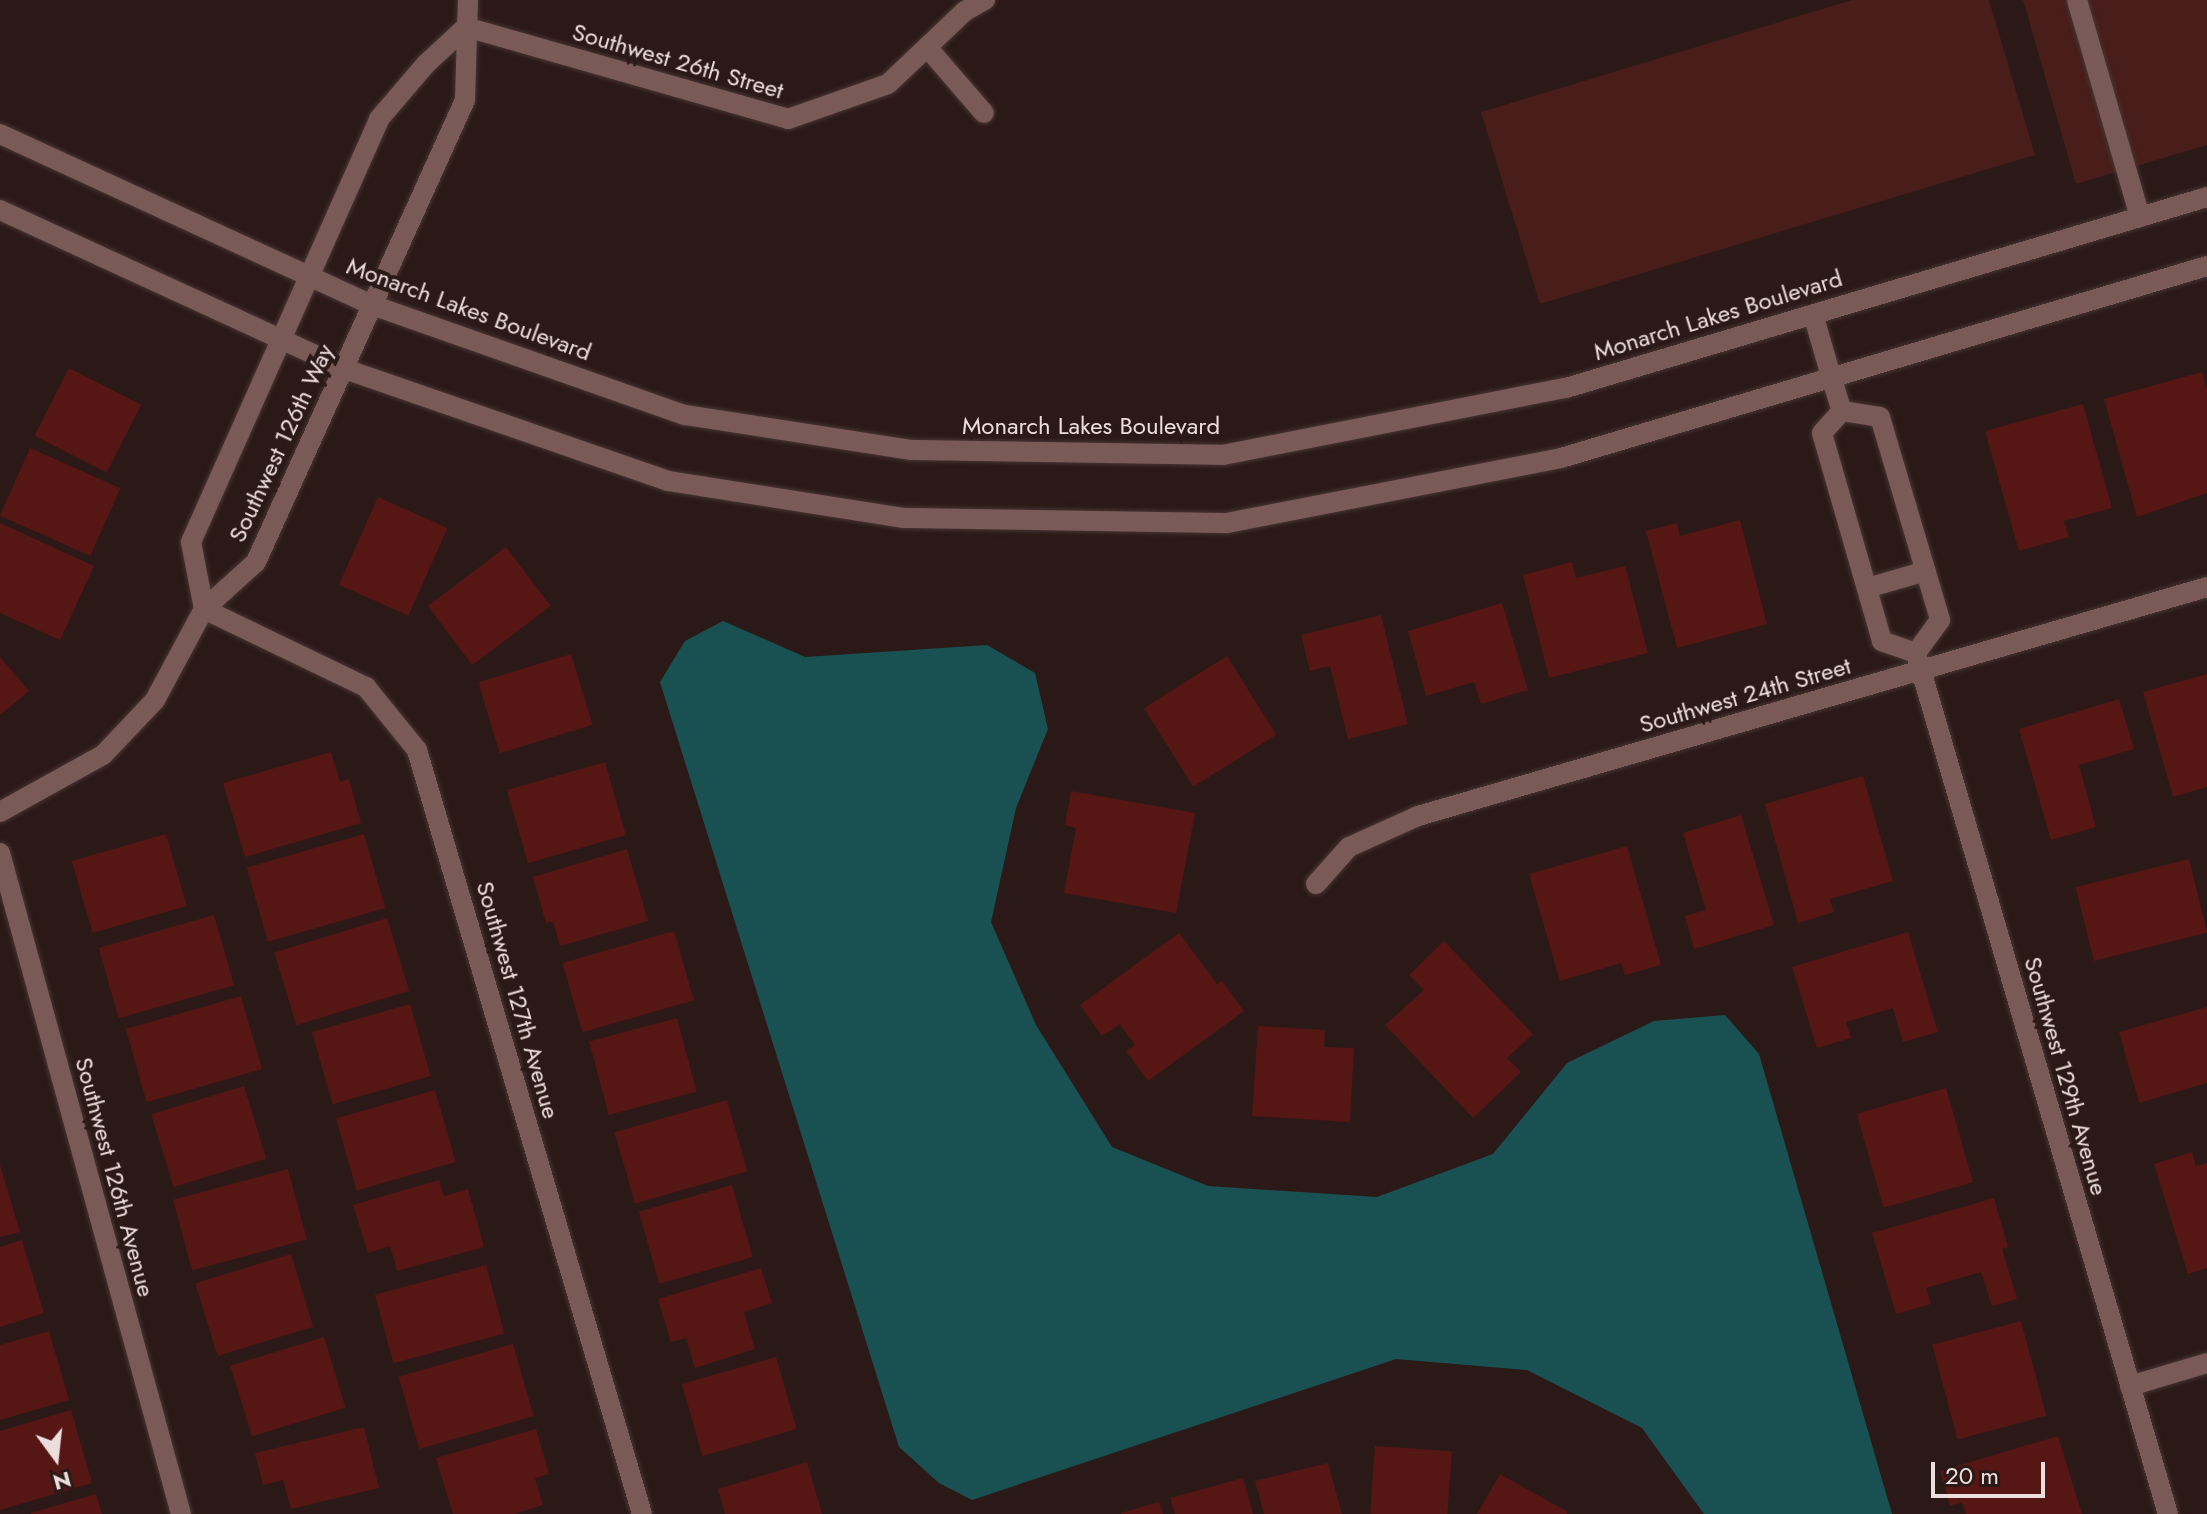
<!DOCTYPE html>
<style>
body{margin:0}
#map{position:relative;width:2207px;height:1514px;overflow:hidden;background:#2b1917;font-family:Jost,sans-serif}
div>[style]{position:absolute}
.green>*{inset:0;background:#481d1a}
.water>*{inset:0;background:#195153}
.building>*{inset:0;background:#561614;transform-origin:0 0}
.roads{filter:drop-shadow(0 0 2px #463533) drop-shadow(0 0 2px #463533)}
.service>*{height:20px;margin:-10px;padding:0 10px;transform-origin:10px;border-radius:10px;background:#7a5a56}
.minor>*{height:20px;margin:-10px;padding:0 10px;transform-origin:10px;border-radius:10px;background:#7a5a56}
.tertiary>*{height:20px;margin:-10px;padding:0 10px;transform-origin:10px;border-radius:10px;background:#7a5a56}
span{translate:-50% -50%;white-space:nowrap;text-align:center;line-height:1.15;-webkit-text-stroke:8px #2b1917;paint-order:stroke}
.street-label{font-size:24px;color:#ebdedd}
.north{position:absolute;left:16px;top:1418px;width:80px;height:80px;-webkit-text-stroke:6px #2b1917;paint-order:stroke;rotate:165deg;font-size:22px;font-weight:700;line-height:32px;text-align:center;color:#ebdedd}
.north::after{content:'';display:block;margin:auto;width:28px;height:36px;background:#ebdedd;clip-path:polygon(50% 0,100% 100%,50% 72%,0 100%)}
.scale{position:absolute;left:1931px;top:1462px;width:114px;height:36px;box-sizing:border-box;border:4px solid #ebdedd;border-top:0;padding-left:10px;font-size:24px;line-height:28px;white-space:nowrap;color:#ebdedd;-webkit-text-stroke:6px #2b1917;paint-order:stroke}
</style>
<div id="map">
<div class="green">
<i style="clip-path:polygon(1852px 0,1989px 0,2035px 155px,1540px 304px,1481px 112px)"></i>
<i style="clip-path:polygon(2023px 0,2207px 0,2207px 145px,2076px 184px)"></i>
</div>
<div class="water">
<i style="clip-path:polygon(723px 621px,805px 657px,987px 645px,1035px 673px,1048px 729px,1016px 808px,991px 922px,1036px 1025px,1112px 1147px,1208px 1186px,1377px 1197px,1493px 1154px,1567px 1063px,1654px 1021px,1725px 1015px,1759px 1054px,1892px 1514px,1704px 1514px,1642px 1428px,1527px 1370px,1396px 1359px,972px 1500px,939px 1483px,899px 1447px,660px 682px,685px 641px)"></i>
</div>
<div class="building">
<i style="left:69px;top:368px;width:81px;height:76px;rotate:27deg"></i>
<i style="clip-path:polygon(2202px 372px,2207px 389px,2207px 493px,2137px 517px,2104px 399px)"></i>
<i style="clip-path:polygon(2083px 404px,2112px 508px,2064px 521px,2069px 537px,2019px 551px,1985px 431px)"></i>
<i style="left:30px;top:448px;width:99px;height:74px;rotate:24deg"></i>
<i style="left:378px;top:497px;width:76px;height:96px;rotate:24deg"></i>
<i style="clip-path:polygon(1740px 520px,1767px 624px,1677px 648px,1646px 531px,1677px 523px,1680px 536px)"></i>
<i style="clip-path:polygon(0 523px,94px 566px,60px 640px,0 613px)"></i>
<i style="left:506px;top:547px;width:74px;height:98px;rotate:53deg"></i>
<i style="clip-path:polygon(1572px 562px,1576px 578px,1625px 566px,1648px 653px,1549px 678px,1523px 575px)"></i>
<i style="clip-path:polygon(1502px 603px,1528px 690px,1481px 704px,1474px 682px,1426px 696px,1408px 631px)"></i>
<i style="clip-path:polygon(1381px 615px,1408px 724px,1348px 739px,1330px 666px,1310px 671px,1301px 635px)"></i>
<i style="left:571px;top:654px;width:74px;height:97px;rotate:73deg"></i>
<i style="left:1227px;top:656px;width:93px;height:98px;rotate:58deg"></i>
<i style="clip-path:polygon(0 657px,29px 691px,0 715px)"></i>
<i style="clip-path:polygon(2207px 674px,2207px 787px,2173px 797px,2143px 692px)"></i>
<i style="clip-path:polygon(2119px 699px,2134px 749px,2079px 765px,2096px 827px,2051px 840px,2019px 729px)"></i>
<i style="clip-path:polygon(331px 752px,340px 782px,349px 779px,361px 823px,245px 857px,223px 783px)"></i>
<i style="left:605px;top:762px;width:76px;height:102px;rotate:74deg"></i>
<i style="clip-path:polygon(1863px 776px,1893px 881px,1830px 899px,1834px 912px,1798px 923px,1765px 804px)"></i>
<i style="clip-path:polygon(1071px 791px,1195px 813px,1176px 913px,1064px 893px,1076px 828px,1065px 825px)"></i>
<i style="clip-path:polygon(1741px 815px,1774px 925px,1694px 949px,1685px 916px,1706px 910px,1683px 833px)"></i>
<i style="left:166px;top:834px;width:75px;height:98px;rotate:74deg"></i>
<i style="left:364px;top:834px;width:77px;height:122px;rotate:74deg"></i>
<i style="clip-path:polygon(1627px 846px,1661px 965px,1625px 975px,1621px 963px,1560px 981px,1529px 874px)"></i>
<i style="clip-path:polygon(627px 849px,648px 921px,560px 946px,553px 921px,546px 923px,533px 877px)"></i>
<i style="left:2189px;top:859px;width:76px;height:117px;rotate:76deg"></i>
<i style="left:214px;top:915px;width:73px;height:120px;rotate:74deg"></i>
<i style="left:387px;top:918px;width:76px;height:118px;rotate:73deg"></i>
<i style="left:674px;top:931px;width:72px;height:116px;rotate:74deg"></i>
<i style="clip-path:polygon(1908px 932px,1938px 1032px,1903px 1042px,1893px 1008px,1846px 1022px,1851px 1038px,1817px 1048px,1792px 967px)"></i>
<i style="clip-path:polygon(1179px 933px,1217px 984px,1222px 981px,1244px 1011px,1148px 1081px,1126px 1051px,1135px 1045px,1120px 1024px,1102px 1036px,1080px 1005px)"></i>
<i style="clip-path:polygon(1444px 941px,1533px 1034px,1507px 1058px,1521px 1072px,1473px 1118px,1385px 1025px,1424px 990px,1409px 975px)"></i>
<i style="left:241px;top:996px;width:76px;height:120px;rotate:74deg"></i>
<i style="left:410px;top:1004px;width:75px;height:102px;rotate:74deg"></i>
<i style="clip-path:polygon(2207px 1007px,2207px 1083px,2139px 1103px,2119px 1032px)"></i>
<i style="left:677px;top:1018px;width:76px;height:91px;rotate:75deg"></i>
<i style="clip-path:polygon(1258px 1026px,1325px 1030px,1324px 1047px,1354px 1048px,1350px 1122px,1252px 1116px)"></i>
<i style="left:244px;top:1086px;width:76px;height:97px;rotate:73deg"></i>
<i style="left:1946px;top:1088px;width:98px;height:93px;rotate:74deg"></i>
<i style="left:435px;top:1090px;width:75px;height:103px;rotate:74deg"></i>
<i style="left:727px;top:1100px;width:74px;height:117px;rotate:74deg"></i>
<i style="clip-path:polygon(2192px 1152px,2196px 1166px,2207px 1163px,2207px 1268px,2188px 1274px,2154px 1164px)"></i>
<i style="clip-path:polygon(0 1165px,20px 1232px,0 1237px)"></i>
<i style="left:288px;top:1169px;width:73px;height:119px;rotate:75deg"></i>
<i style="clip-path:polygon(439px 1180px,444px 1196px,468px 1189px,484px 1247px,397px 1271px,390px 1246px,368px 1253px,353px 1205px)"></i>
<i style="left:732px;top:1185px;width:75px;height:97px;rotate:74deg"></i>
<i style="clip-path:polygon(1994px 1198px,2008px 1247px,2002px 1249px,2017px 1299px,1992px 1306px,1981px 1272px,1926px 1288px,1931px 1304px,1896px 1314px,1872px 1233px)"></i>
<i style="clip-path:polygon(22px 1240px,44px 1313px,0 1327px,0 1247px)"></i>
<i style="left:291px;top:1254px;width:76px;height:100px;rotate:73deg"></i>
<i style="left:486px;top:1265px;width:71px;height:115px;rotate:75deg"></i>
<i style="clip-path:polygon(761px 1268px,772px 1303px,744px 1312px,755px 1349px,695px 1368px,686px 1338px,671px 1342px,658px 1299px)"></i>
<i style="left:2021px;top:1321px;width:98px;height:92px;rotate:75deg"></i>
<i style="clip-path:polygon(49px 1331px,69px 1400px,0 1420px,0 1345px)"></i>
<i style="left:324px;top:1337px;width:74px;height:98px;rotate:73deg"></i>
<i style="left:513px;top:1344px;width:75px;height:119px;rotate:74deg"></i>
<i style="left:776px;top:1357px;width:75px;height:98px;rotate:74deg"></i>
<i style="clip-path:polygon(71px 1410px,92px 1483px,0 1510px,0 1431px)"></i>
<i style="clip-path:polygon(364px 1427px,379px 1488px,291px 1509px,283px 1480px,263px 1485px,255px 1453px)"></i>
<i style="clip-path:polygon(536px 1429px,549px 1474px,535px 1478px,543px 1505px,514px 1514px,453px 1514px,436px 1458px)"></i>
<i style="clip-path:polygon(2058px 1436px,2082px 1514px,1966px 1514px,1962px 1502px,1950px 1506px,1940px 1471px)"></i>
<i style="left:1375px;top:1446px;width:77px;height:68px;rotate:4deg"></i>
<i style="clip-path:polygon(807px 1462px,822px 1514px,725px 1514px,718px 1489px)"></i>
<i style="clip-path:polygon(1328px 1463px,1342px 1514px,1264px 1514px,1255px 1481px)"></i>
<i style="clip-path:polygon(1500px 1474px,1568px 1512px,1567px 1514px,1477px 1514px)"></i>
<i style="clip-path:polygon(1243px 1478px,1253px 1514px,1175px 1514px,1170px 1498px)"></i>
<i style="clip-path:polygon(96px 1494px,102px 1514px,31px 1514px,31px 1513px)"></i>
<i style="clip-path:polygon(1159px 1502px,1163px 1514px,1121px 1514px,1121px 1513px)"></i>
</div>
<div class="roads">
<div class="service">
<i style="left:2077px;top:0;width:226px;rotate:73.8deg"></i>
<i style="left:927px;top:47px;width:87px;rotate:49.2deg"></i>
<i style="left:1813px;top:314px;width:65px;rotate:73.8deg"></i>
<i style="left:1867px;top:588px;width:61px;rotate:-16.1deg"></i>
</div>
<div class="minor">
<i style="left:466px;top:27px;width:335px;rotate:15.9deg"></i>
<i style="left:788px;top:119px;width:106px;rotate:-19.3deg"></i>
<i style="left:888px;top:84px;width:106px;rotate:-43.5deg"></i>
<i style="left:965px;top:11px;width:23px;rotate:-29deg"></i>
<i style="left:1831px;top:376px;width:37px;rotate:73deg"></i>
<i style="left:1842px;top:411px;width:38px;rotate:9deg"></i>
<i style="left:1880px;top:417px;width:212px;rotate:73.5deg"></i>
<i style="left:1940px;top:620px;width:41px;rotate:126deg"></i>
<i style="left:1916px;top:653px;width:36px;rotate:-161deg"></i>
<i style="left:1882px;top:641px;width:216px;rotate:-106.1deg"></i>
<i style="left:1822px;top:433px;width:30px;rotate:-48deg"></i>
<i style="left:204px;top:609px;width:180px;rotate:25.7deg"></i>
<i style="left:366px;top:687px;width:81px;rotate:51deg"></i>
<i style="left:417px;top:750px;width:796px;rotate:73.59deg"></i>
<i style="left:204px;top:609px;width:68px;rotate:-101deg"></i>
<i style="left:191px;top:542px;width:463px;rotate:-66deg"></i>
<i style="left:379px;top:119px;width:72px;rotate:-49.5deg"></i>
<i style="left:426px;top:64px;width:54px;rotate:-42.8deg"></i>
<i style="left:1916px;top:653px;width:897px;rotate:73.69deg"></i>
<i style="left:0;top:812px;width:118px;rotate:-29deg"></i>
<i style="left:103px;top:755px;width:76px;rotate:-46.6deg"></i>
<i style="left:155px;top:700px;width:103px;rotate:-61.7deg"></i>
<i style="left:204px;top:609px;width:70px;rotate:-42.1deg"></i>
<i style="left:256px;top:562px;width:507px;rotate:-65.66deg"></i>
<i style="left:465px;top:100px;width:100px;rotate:-88.3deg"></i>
<i style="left:0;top:853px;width:685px;rotate:74.69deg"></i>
<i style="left:1316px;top:884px;width:50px;rotate:-48.3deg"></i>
<i style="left:1349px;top:847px;width:76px;rotate:-24.2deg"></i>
<i style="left:1418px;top:816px;width:822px;rotate:-16.18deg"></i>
<i style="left:2130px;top:1386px;width:80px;rotate:-16.6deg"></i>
</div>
<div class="tertiary">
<i style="left:0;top:134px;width:409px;rotate:24.7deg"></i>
<i style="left:372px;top:305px;width:332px;rotate:19.4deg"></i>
<i style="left:685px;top:415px;width:228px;rotate:8.8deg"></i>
<i style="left:910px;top:450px;width:313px;rotate:0.9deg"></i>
<i style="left:1223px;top:455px;width:349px;rotate:-11.1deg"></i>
<i style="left:1566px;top:388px;width:669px;rotate:-16.59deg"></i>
<i style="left:0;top:210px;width:380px;rotate:24.7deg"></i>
<i style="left:345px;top:369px;width:342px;rotate:19.1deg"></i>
<i style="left:668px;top:481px;width:239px;rotate:8.9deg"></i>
<i style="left:904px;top:518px;width:323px;rotate:0.9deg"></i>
<i style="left:1227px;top:523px;width:340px;rotate:-11deg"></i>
<i style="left:1561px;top:458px;width:674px;rotate:-16.55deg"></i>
</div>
</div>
<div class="street-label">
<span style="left:678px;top:61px;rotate:16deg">Southwest 26th Street</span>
<span style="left:469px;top:309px;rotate:20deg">Monarch Lakes Boulevard</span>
<span style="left:1718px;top:315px;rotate:-17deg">Monarch Lakes Boulevard</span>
<span style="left:1091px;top:426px">Monarch Lakes Boulevard</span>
<span style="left:281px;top:443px;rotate:-65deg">Southwest 126th Way</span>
<span style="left:1745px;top:695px;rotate:-16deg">Southwest 24th Street</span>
<span style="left:518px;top:1000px;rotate:74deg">Southwest 127th Avenue</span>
<span style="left:2066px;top:1076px;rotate:74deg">Southwest 129th Avenue</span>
<span style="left:115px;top:1177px;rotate:75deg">Southwest 126th Avenue</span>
</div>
<div class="north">N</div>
<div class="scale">20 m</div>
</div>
